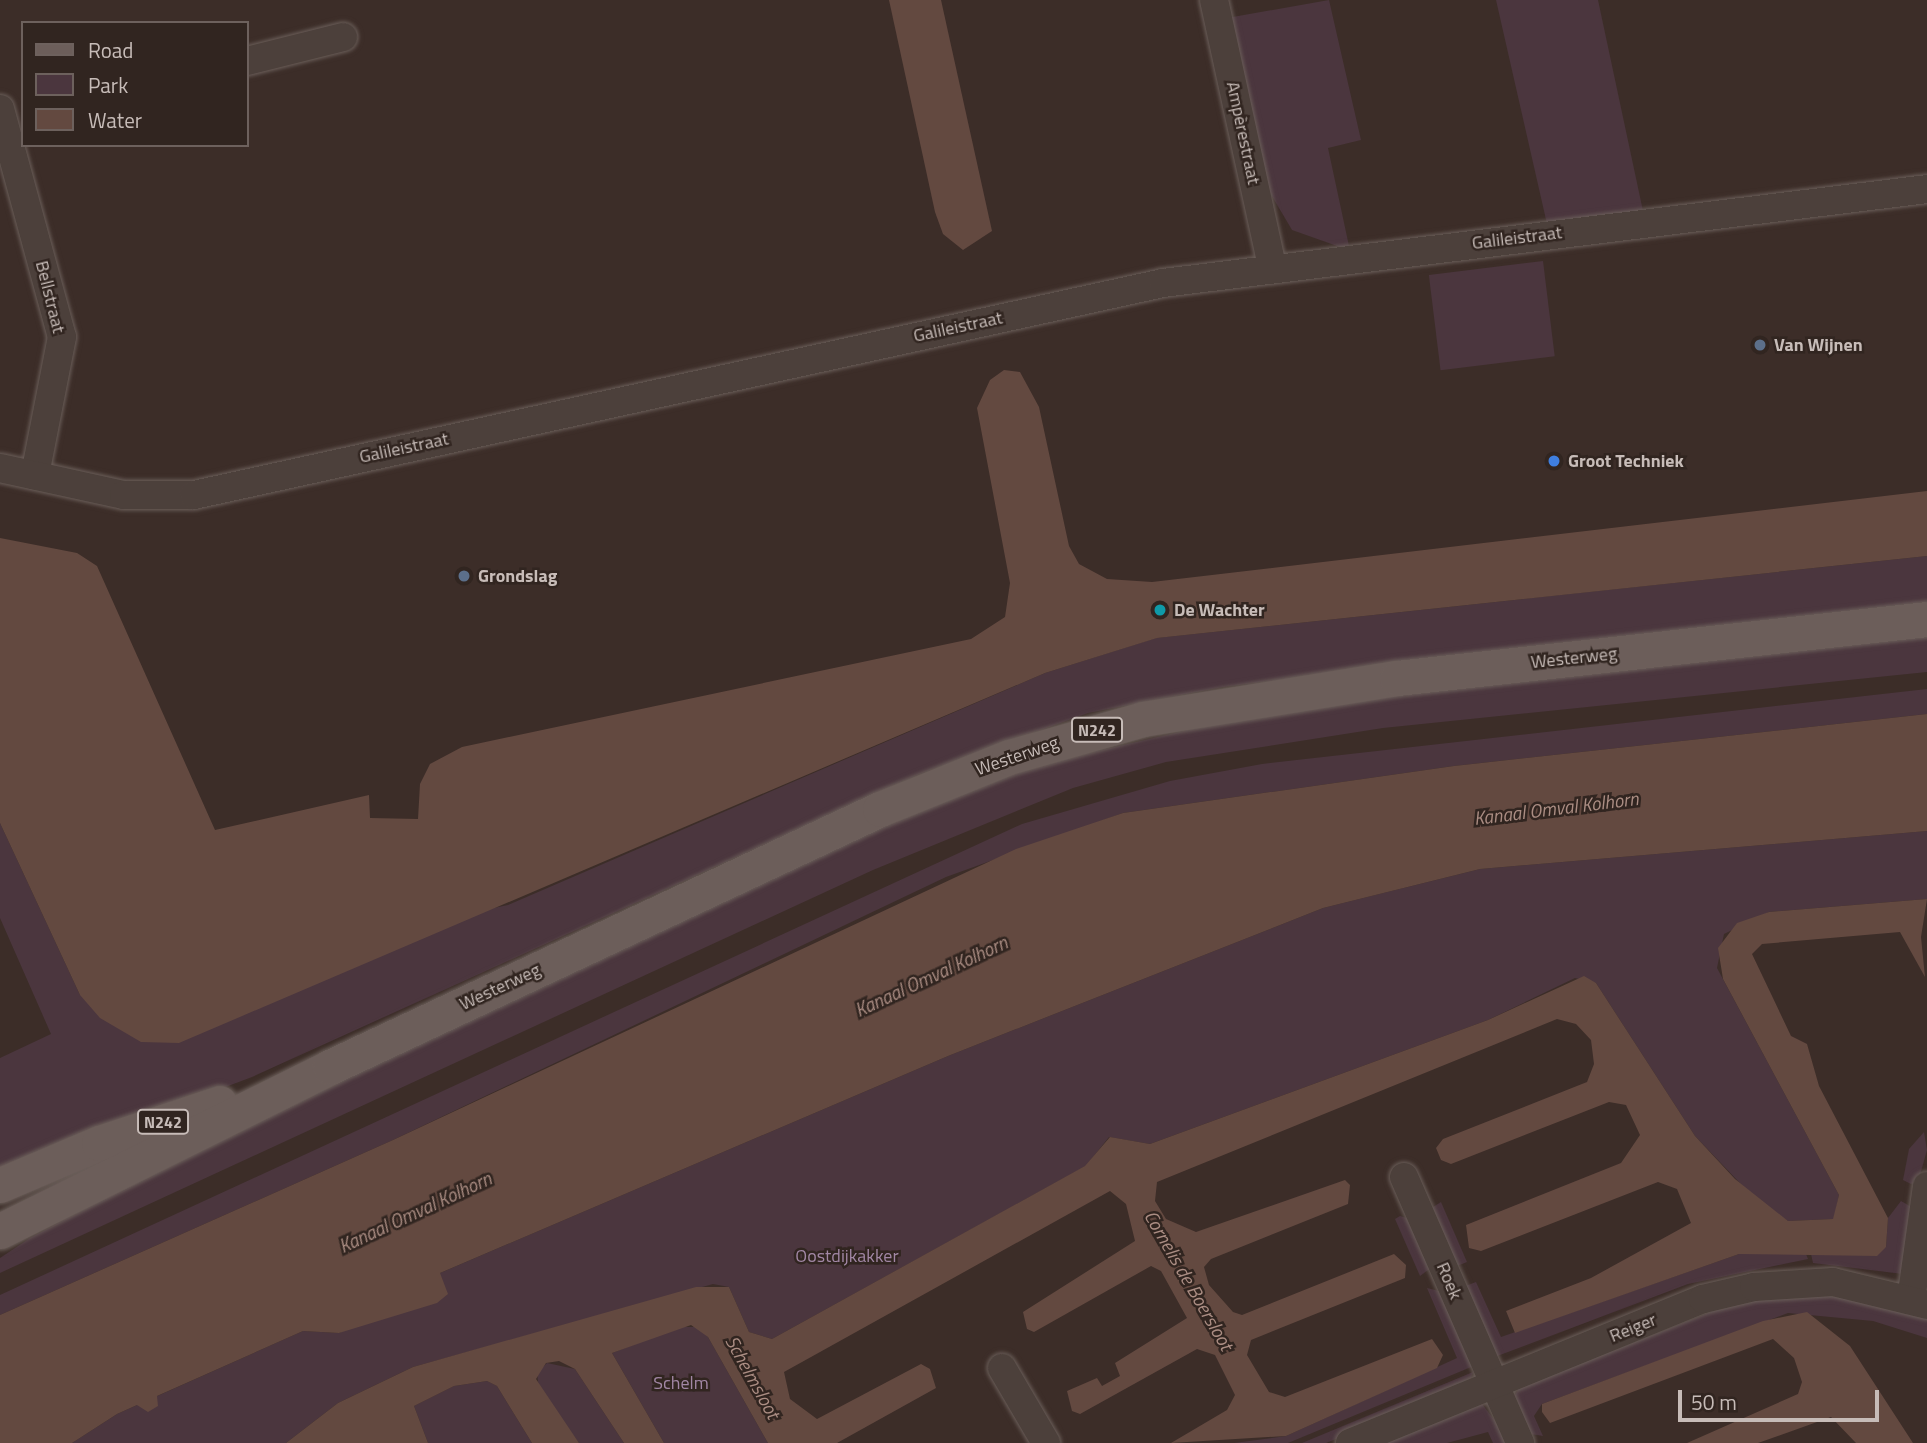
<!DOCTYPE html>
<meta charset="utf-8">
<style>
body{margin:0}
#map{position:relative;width:1927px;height:1443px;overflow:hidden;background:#3c2d28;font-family:"Titillium Web",sans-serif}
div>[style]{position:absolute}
.green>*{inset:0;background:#4b363e;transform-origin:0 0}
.water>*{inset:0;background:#634940}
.roads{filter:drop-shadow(0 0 2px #6a5e59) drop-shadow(0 0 2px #6a5e59)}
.minor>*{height:28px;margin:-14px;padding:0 14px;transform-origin:14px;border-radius:14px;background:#4c403b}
.major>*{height:35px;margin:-17.5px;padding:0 17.5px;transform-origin:17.5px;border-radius:17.5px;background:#6c5e5a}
.dots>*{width:19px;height:19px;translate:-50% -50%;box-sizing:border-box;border:4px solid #312520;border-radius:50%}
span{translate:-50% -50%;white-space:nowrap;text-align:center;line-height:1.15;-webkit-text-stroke:5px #312520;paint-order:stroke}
.shield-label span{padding:2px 5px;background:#312520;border:2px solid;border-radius:5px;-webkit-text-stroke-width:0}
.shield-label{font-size:16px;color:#c7bcb8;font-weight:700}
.street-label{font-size:18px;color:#c7bcb8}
.poi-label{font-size:18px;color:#c7bcb8;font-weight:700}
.left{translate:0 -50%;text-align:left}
.park-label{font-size:18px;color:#a287a5}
.water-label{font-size:19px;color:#ab8d83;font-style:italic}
.legend{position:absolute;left:21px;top:21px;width:228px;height:126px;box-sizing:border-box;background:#312520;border:2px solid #6d615d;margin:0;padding:9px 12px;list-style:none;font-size:21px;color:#c7bcb8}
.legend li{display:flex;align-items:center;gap:14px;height:35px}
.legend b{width:35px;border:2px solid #6d615d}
.scale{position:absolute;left:1678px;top:1390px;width:201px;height:32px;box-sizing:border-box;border:4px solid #c7bcb8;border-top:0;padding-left:9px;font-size:21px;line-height:24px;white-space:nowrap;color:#c7bcb8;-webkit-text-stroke:5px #312520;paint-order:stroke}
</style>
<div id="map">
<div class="green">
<i style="clip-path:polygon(1329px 0,1361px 140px,1328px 148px,1349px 246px,1340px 247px,1292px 230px,1266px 186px,1227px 18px)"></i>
<i style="clip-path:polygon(1496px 0,1598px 0,1643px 211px,1547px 224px)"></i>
<i style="left:1543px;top:261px;width:96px;height:115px;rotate:83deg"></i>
<i style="clip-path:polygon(1927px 556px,1927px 602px,1223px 687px,1088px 713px,920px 774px,252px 1077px,0 1172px,0 1058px,51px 1034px,0 918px,0 823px,80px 995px,508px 905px,1045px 673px,1156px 638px)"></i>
<i style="clip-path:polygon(1927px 637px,1927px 672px,1383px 728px,1166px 762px,1073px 788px,873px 870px,0 1273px,0 1258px,30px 1238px,210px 1142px,875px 829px,1033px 766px,1269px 711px,1599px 668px)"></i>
<i style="clip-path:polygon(1927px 689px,1927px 714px,1454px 766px,1123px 813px,946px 877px,393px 1140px,0 1315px,0 1295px,1022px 824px,1170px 781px,1262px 764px)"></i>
<i style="clip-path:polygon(1927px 831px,1927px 899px,1769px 912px,1724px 934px,1717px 968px,1839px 1195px,1834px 1219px,1788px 1221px,1758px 1202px,1695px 1136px,1596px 983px,1575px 978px,1488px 1020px,1150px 1144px,1109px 1137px,1086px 1166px,772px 1339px,749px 1332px,729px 1287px,713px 1284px,413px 1367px,338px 1403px,286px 1443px,72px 1443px,117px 1414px,303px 1331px,339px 1333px,440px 1281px,440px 1273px,948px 1056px,1323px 908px,1480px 869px)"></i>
<i style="clip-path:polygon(1924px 1132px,1927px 1150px,1918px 1182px,1911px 1184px,1903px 1180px,1909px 1149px)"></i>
<i style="clip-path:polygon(1901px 1201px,1915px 1209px,1903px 1274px,1813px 1263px,1811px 1254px,1886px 1247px,1888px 1218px)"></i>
<i style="clip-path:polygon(1441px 1202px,1467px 1262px,1452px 1268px,1430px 1209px)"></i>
<i style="clip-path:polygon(1400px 1216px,1413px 1220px,1435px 1265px,1420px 1276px,1395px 1219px)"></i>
<i style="clip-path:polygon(1739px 1254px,1806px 1254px,1808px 1259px,1688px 1284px,1492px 1358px,1460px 1288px,1476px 1282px,1501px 1337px)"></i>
<i style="clip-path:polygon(1427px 1288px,1447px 1293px,1476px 1365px,1288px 1443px,1234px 1443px,1286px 1436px,1457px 1358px)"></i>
<i style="clip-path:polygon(1814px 1293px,1927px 1314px,1927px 1338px,1873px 1321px,1788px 1313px,1542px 1404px,1534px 1416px,1543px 1436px,1524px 1433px,1514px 1397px,1519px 1388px,1744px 1299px)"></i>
<i style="clip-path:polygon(680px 1327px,698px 1327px,708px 1337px,768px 1443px,664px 1443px,612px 1353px)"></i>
<i style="clip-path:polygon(547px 1363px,575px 1369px,624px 1443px,579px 1443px,539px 1390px,537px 1373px)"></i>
<i style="clip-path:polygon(1473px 1372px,1470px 1381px,1403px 1412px,1326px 1443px,1302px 1443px)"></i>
<i style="clip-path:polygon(487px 1381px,497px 1386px,532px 1443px,428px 1443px,414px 1406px,454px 1386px)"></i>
<i style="clip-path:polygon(1482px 1404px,1512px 1443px,1493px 1443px,1488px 1432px,1447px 1443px,1376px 1443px)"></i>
</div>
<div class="water">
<i style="clip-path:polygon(889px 0,941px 0,992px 231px,963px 250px,943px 234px,935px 212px)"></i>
<i style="clip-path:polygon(1004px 370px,1020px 372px,1039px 407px,1069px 546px,1079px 564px,1107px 579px,1152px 582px,1927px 491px,1927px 556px,1157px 638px,1045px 673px,179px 1043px,141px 1042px,100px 1018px,80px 995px,0 823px,0 538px,77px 553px,97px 566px,215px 830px,369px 795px,370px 818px,418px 819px,420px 784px,430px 764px,462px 747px,971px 639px,1005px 617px,1010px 583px,977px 408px,990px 380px)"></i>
<i style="clip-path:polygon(1927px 714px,1927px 831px,1480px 869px,1323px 908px,948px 1056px,440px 1273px,448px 1294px,437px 1303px,339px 1333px,303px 1331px,157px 1396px,158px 1406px,148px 1412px,137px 1405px,117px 1414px,72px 1443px,0 1443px,0 1315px,393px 1140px,1016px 849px,1123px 813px,1454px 766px)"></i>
<i style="clip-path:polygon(1927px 899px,1921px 937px,1925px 977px,1900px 932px,1762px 944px,1752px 954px,1791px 1036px,1807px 1044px,1819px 1086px,1888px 1218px,1886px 1247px,1877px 1256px,1739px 1254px,1515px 1333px,1506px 1311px,1591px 1278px,1691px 1223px,1677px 1189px,1658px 1182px,1481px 1251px,1469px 1248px,1466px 1225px,1621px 1163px,1640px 1135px,1626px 1105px,1609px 1102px,1451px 1164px,1441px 1160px,1436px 1148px,1443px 1139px,1587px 1082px,1594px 1064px,1591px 1040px,1576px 1024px,1557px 1019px,1157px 1182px,1155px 1201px,1166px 1219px,1196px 1232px,1345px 1180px,1350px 1185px,1348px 1204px,1211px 1259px,1204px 1267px,1209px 1285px,1233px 1312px,1242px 1315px,1394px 1254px,1406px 1265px,1405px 1278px,1251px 1340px,1247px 1355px,1269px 1392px,1285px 1397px,1432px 1339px,1443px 1355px,1437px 1368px,1286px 1436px,1171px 1443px,1227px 1410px,1235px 1395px,1215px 1355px,1197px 1349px,1080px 1414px,1072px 1411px,1067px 1391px,1097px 1378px,1102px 1386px,1120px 1376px,1115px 1363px,1187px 1318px,1161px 1271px,1151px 1266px,1034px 1332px,1027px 1329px,1023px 1312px,1135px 1241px,1126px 1204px,1110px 1191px,784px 1372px,790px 1399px,817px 1419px,921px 1364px,930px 1369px,936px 1388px,837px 1443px,768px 1443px,708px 1337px,691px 1325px,612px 1353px,664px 1443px,624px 1443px,575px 1369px,559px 1361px,546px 1363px,536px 1379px,579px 1443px,532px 1443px,497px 1386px,487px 1381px,454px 1386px,414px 1406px,428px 1443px,286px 1443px,338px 1403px,413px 1367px,696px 1287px,729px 1287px,749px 1332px,772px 1339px,1085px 1166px,1110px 1137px,1150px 1144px,1488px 1020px,1584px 976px,1596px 983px,1695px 1136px,1735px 1179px,1788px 1221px,1833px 1219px,1839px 1195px,1723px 979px,1718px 948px,1737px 923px,1769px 912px)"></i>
<i style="clip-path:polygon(1807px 1312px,1850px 1346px,1913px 1443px,1856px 1443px,1831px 1417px,1758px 1443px,1687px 1443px,1798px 1394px,1802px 1382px,1794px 1358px,1773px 1339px,1550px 1423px,1542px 1412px,1542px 1404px,1763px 1321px)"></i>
</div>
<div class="roads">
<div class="minor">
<i style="left:1214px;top:0;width:273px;rotate:77.7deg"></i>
<i style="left:247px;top:61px;width:99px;rotate:-14deg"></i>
<i style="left:0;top:109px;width:236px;rotate:74.8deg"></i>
<i style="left:62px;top:337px;width:141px;rotate:101.1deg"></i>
<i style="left:0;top:468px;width:127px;rotate:12.3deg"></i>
<i style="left:124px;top:495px;width:70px"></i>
<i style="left:194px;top:495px;width:992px;rotate:-12.34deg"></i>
<i style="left:1163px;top:283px;width:770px;rotate:-7.01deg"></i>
<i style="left:1404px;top:1177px;width:290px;rotate:66.4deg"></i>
<i style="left:1911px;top:1300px;width:115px;rotate:-82deg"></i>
<i style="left:1002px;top:1368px;width:87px;rotate:59.6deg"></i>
<i style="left:1350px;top:1443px;width:381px;rotate:-22.2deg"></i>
<i style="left:1703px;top:1299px;width:52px;rotate:-13.2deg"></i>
<i style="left:1754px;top:1287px;width:79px;rotate:-3.6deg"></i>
<i style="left:1833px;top:1282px;width:97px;rotate:13.7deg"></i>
</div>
<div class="major">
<i style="left:0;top:1185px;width:108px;rotate:-23deg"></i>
<i style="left:99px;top:1143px;width:127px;rotate:-18.3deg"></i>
<i style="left:0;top:1231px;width:369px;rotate:-26.4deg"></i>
<i style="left:330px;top:1067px;width:608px;rotate:-25.13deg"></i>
<i style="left:880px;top:809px;width:139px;rotate:-22deg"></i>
<i style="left:1009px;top:757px;width:139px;rotate:-15.8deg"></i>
<i style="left:1143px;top:719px;width:257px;rotate:-9.2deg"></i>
<i style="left:1397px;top:678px;width:533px;rotate:-6.35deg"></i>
</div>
</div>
<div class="dots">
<i style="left:1760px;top:345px;background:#5c6f8a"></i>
<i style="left:1554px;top:461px;background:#3f7fe0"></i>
<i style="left:464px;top:576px;background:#5c6f8a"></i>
<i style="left:1160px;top:610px;background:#0f9aa8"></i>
</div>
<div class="shield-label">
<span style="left:1097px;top:730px">N242</span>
<span style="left:163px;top:1122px">N242</span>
</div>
<div class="street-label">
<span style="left:1243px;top:133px;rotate:78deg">Ampèrestraat</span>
<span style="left:1517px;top:238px;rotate:-7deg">Galileistraat</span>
<span style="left:50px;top:297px;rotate:76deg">Bellstraat</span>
<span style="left:958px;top:327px;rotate:-12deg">Galileistraat</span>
<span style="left:404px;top:448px;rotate:-12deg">Galileistraat</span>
<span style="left:1574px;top:658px;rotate:-6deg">Westerweg</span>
<span style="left:1017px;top:756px;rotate:-19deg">Westerweg</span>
<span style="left:500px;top:987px;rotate:-25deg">Westerweg</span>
<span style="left:1449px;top:1281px;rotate:67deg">Roek</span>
<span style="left:1633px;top:1328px;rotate:-22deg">Reiger</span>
</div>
<div class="poi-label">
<span class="left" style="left:1774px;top:345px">Van Wijnen</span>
<span class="left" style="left:1568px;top:461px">Groot Techniek</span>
<span class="left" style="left:478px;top:576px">Grondslag</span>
<span class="left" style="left:1174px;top:610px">De Wachter</span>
</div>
<div class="park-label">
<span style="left:847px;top:1256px">Oostdijkakker</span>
<span style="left:681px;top:1383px">Schelm</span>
</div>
<div class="water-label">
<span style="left:1556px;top:808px;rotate:-7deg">Kanaal Omval Kolhorn</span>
<span style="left:931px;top:976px;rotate:-25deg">Kanaal Omval Kolhorn</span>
<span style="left:415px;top:1212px;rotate:-25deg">Kanaal Omval Kolhorn</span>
<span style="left:1189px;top:1280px;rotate:60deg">Cornelis de Boersloot</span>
<span style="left:753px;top:1377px;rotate:61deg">Schelmsloot</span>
</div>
<ul class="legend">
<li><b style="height:9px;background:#6c5e5a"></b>Road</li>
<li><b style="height:19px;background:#4b363e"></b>Park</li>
<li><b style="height:19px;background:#634940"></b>Water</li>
</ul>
<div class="scale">50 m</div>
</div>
